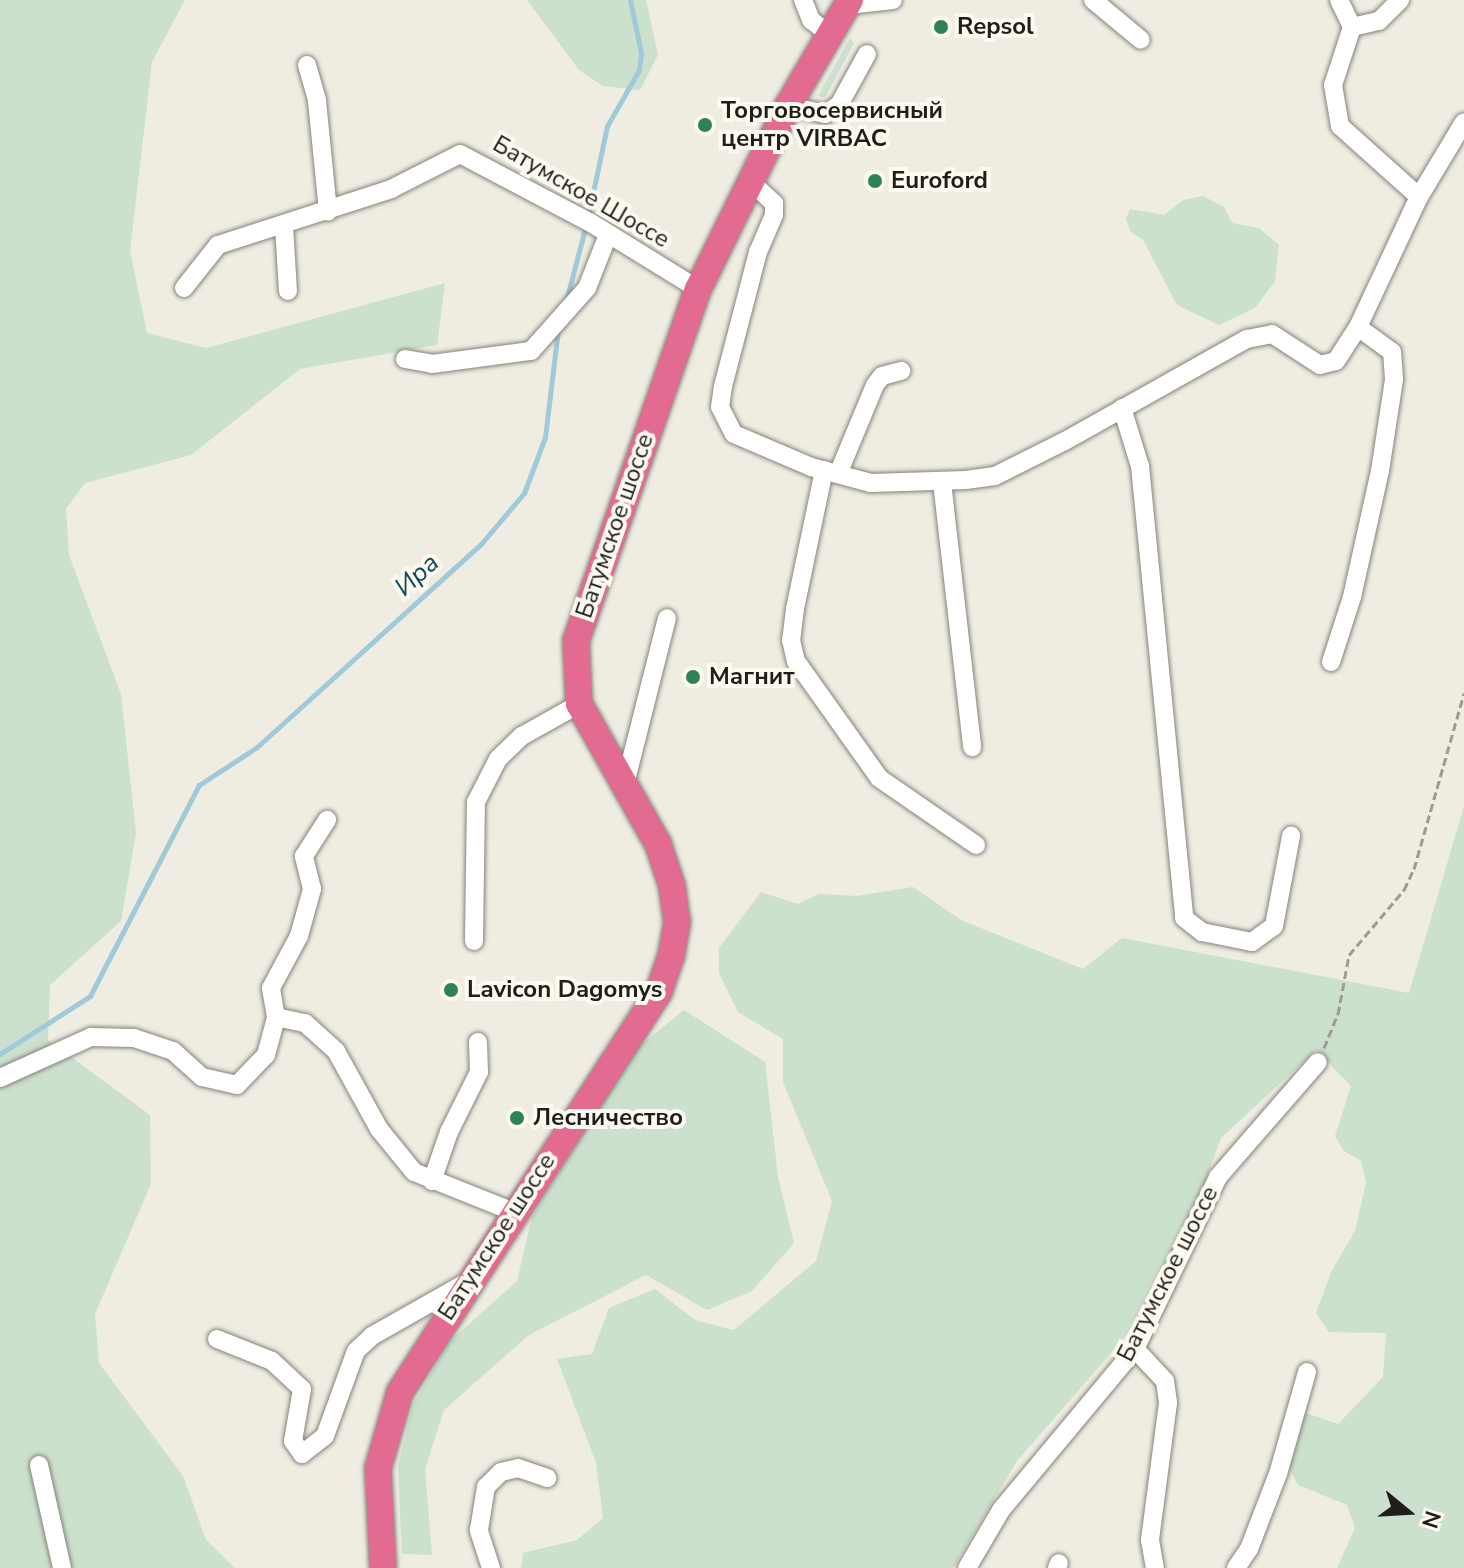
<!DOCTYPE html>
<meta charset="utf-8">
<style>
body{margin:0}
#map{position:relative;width:1464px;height:1568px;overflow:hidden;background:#efece2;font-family:"Nunito Sans",sans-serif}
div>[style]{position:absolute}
.green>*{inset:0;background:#cbe0cd}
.stream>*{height:5px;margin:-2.5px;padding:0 2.5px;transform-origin:2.5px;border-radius:2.5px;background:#a0c9da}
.path>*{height:3px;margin-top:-1.5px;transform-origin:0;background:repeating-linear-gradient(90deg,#9d9b94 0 8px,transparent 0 12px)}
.roads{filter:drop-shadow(0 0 2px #85837a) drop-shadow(0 0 2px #85837a)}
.minor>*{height:18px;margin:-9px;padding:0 9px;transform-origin:9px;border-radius:9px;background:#fff}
.highway>*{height:26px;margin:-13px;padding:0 13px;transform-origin:13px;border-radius:13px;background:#e36b91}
.dots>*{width:22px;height:22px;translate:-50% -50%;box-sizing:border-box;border:4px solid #fcf9ef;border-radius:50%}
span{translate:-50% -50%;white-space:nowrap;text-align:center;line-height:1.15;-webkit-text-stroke:8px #fcf9ef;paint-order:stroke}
.poi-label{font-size:24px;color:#1e1e1a;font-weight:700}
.left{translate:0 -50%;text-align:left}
.street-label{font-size:24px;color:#1e1e1a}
.water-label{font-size:26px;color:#12485b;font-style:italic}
.north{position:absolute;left:1368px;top:1472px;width:80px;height:80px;-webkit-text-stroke:6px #fcf9ef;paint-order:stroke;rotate:108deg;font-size:22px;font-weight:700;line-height:32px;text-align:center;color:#1e1e1a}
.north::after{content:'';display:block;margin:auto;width:28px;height:36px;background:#1e1e1a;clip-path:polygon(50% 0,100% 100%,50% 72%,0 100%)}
</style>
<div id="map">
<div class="green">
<i style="clip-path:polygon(0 0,185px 0,152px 62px,130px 251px,147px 333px,206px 348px,445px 283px,437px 345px,300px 369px,191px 455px,85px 483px,66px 509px,69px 555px,121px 694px,136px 833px,121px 921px,50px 985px,48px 1040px,150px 1115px,151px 1184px,95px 1314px,99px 1363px,183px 1476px,206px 1540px,235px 1568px,0 1568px)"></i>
<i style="clip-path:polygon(527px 0,646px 0,658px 55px,640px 90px,603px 86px,579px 70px)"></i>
<i style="clip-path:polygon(850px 38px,854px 43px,825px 98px,818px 96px)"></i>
<i style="clip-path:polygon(1203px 196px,1224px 207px,1232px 223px,1259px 228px,1279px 245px,1275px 281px,1255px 308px,1219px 325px,1177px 305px,1143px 240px,1131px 232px,1126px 219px,1130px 209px,1164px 215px,1183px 200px)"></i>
<i style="clip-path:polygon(1464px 806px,1464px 1568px,1337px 1568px,1355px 1528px,1347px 1505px,1298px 1485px,1287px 1463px,1303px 1412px,1338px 1424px,1383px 1377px,1386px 1333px,1329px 1332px,1316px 1313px,1332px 1270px,1355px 1231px,1366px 1183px,1361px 1161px,1344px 1151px,1335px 1136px,1351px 1086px,1316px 1050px,1221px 1138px,1174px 1264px,1125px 1337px,1017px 1461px,953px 1568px,521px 1568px,523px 1553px,577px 1540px,603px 1518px,596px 1463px,557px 1359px,592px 1354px,609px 1308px,655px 1289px,695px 1320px,734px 1330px,816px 1261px,832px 1201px,783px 1082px,783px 1039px,738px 1012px,719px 973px,719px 948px,761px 892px,798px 904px,819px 894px,857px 896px,913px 887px,961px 920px,1083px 969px,1122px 938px,1409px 993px)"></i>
<i style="clip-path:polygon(684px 1010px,765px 1062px,778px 1177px,794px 1243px,752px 1291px,707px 1310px,646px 1275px,529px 1335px,444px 1410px,425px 1469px,432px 1555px,402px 1554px,398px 1466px,413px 1404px,451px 1340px,517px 1281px,532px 1217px,637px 1048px)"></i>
</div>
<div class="stream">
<i style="left:588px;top:216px;width:92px;rotate:-78.1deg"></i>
<i style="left:607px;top:126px;width:64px;rotate:-60.3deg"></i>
<i style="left:639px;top:70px;width:17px;rotate:-83deg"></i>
<i style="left:641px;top:53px;width:54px;rotate:-101.7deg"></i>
<i style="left:566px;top:301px;width:79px;rotate:-75.3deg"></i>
<i style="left:0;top:1054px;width:107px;rotate:-32.8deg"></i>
<i style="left:90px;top:996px;width:237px;rotate:-62.7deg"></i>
<i style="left:199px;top:785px;width:69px;rotate:-33.2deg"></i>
<i style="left:257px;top:747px;width:302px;rotate:-42.2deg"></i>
<i style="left:481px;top:544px;width:67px;rotate:-49.9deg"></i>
<i style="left:524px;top:493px;width:60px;rotate:-69.4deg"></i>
<i style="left:545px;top:437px;width:108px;rotate:-83.1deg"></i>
</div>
<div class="path">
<i style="left:1324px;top:1048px;width:37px;rotate:-68deg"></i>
<i style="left:1338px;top:1014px;width:60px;rotate:-79.4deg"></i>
<i style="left:1349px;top:955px;width:85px;rotate:-49.8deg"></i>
<i style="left:1404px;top:890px;width:23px;rotate:-65deg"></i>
<i style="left:1414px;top:869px;width:183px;rotate:-74.1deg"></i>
</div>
<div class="roads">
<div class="minor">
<i style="left:803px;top:0;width:22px;rotate:68deg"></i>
<i style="left:811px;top:20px;width:24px;rotate:38deg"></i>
<i style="left:1093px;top:0;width:62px;rotate:39.8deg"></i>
<i style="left:1339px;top:0;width:30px;rotate:64deg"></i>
<i style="left:1352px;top:27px;width:28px;rotate:-13deg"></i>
<i style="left:1379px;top:21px;width:30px;rotate:-45deg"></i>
<i style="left:848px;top:5px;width:45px;rotate:-6.3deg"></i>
<i style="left:1352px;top:27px;width:61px;rotate:108.1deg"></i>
<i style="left:1333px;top:85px;width:42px;rotate:80.3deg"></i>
<i style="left:1340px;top:126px;width:106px;rotate:41.9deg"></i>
<i style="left:307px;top:65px;width:37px;rotate:74deg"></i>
<i style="left:317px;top:101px;width:111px;rotate:84.3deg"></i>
<i style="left:788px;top:106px;width:38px;rotate:12deg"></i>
<i style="left:825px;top:114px;width:17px;rotate:-33deg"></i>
<i style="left:839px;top:105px;width:58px;rotate:-61.2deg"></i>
<i style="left:750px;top:181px;width:33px;rotate:43deg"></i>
<i style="left:774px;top:203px;width:12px;rotate:90deg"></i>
<i style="left:774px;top:215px;width:40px;rotate:113.4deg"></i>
<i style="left:758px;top:252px;width:138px;rotate:104.6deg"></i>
<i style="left:723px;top:386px;width:21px;rotate:98deg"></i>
<i style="left:720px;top:407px;width:30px;rotate:63deg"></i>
<i style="left:734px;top:434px;width:84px;rotate:23.2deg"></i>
<i style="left:811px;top:467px;width:62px;rotate:14.9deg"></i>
<i style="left:871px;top:483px;width:95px;rotate:-1.8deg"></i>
<i style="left:966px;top:480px;width:29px;rotate:-8deg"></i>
<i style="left:995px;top:476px;width:78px;rotate:-26.6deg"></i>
<i style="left:1065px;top:441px;width:209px;rotate:-29.3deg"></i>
<i style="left:1247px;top:339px;width:25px;rotate:-11deg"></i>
<i style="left:1272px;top:334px;width:57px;rotate:32.9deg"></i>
<i style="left:1320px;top:365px;width:16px;rotate:-14deg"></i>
<i style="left:1336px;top:361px;width:40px;rotate:-57.1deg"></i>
<i style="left:1358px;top:327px;width:144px;rotate:-64.9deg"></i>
<i style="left:1419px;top:197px;width:87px;rotate:-59deg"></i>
<i style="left:284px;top:226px;width:65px;rotate:86.5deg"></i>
<i style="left:184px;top:288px;width:55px;rotate:-51.7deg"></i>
<i style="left:218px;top:245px;width:182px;rotate:-17.9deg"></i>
<i style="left:391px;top:189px;width:77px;rotate:-26.9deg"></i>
<i style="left:460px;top:154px;width:148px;rotate:27.8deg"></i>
<i style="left:591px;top:223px;width:126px;rotate:31.7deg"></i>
<i style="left:405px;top:359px;width:27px;rotate:10deg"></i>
<i style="left:432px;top:364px;width:100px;rotate:-7.5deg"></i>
<i style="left:531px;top:351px;width:84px;rotate:-48.4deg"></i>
<i style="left:587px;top:288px;width:57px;rotate:-68.4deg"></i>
<i style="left:1122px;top:408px;width:61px;rotate:72.8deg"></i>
<i style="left:1140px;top:466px;width:454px;rotate:84.4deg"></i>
<i style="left:1184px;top:918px;width:23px;rotate:38deg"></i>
<i style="left:1202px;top:932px;width:51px;rotate:11.3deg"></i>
<i style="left:1252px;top:942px;width:27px;rotate:-36deg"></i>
<i style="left:1274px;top:926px;width:92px;rotate:-79.3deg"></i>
<i style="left:824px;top:470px;width:142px;rotate:101.8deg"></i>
<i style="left:795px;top:609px;width:31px;rotate:97deg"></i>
<i style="left:791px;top:640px;width:22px;rotate:77deg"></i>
<i style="left:796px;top:661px;width:143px;rotate:54.6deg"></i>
<i style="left:879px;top:778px;width:118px;rotate:34.6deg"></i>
<i style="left:838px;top:474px;width:96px;rotate:-67.4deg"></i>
<i style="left:875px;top:385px;width:11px;rotate:-52deg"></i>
<i style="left:882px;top:376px;width:20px;rotate:-15deg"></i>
<i style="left:942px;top:482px;width:267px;rotate:83.5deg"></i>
<i style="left:1331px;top:662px;width:68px;rotate:-72.1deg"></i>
<i style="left:1352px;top:597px;width:129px;rotate:-77.5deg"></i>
<i style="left:1380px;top:471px;width:93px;rotate:-81.3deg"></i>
<i style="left:1394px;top:379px;width:27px;rotate:-94deg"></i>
<i style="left:1392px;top:352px;width:42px;rotate:-143.7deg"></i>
<i style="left:625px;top:784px;width:171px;rotate:-75.8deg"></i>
<i style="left:474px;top:941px;width:139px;rotate:-89.2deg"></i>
<i style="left:476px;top:802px;width:48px;rotate:-62.9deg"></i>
<i style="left:498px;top:759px;width:33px;rotate:-44deg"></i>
<i style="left:522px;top:736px;width:65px;rotate:-29.3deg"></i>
<i style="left:276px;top:1017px;width:30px;rotate:12deg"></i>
<i style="left:305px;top:1023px;width:42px;rotate:42.1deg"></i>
<i style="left:336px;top:1051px;width:89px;rotate:61.1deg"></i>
<i style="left:379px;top:1129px;width:55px;rotate:50.9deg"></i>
<i style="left:414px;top:1172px;width:108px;rotate:21.8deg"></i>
<i style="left:0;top:1078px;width:100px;rotate:-24.3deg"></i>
<i style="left:91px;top:1037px;width:43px;rotate:1.3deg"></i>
<i style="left:134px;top:1038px;width:41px;rotate:18.4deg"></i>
<i style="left:173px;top:1051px;width:39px;rotate:42deg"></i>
<i style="left:202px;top:1077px;width:36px;rotate:13deg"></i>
<i style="left:237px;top:1085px;width:42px;rotate:-46deg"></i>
<i style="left:266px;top:1055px;width:39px;rotate:-75deg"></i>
<i style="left:276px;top:1017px;width:29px;rotate:-100deg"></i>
<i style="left:271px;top:988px;width:59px;rotate:-61.7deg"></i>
<i style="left:299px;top:936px;width:49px;rotate:-74.5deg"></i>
<i style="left:312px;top:889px;width:34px;rotate:-104deg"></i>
<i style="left:304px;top:856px;width:43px;rotate:-57.4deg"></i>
<i style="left:432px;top:1181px;width:52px;rotate:-70.9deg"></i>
<i style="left:449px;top:1132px;width:67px;rotate:-63.4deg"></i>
<i style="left:479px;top:1072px;width:30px;rotate:-92deg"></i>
<i style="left:217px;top:1339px;width:59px;rotate:21.8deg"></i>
<i style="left:272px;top:1361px;width:41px;rotate:43deg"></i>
<i style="left:302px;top:1389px;width:53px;rotate:99.8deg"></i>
<i style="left:293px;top:1441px;width:16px;rotate:55deg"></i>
<i style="left:302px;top:1454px;width:29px;rotate:-38deg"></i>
<i style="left:325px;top:1436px;width:90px;rotate:-70deg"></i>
<i style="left:356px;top:1351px;width:22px;rotate:-43deg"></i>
<i style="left:372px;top:1336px;width:112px;rotate:-29.6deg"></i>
<i style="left:1135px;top:1349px;width:44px;rotate:46.8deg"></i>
<i style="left:1165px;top:1381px;width:22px;rotate:82deg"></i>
<i style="left:1168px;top:1403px;width:138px;rotate:97.5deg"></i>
<i style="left:1150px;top:1540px;width:28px;rotate:80deg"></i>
<i style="left:39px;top:1465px;width:106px;rotate:77.4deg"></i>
<i style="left:491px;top:1568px;width:40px;rotate:-108deg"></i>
<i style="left:479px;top:1530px;width:44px;rotate:-80.8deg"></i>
<i style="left:486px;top:1487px;width:21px;rotate:-45deg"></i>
<i style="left:501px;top:1472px;width:17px;rotate:-13deg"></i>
<i style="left:518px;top:1468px;width:31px;rotate:19deg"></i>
<i style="left:967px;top:1568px;width:67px;rotate:-59.6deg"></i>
<i style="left:1001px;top:1510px;width:209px;rotate:-50.2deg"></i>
<i style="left:1135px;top:1349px;width:191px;rotate:-64.2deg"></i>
<i style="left:1218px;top:1177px;width:152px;rotate:-49deg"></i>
<i style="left:1057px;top:1568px;width:5px;rotate:-68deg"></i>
<i style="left:1236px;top:1568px;width:23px;rotate:-56deg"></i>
<i style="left:1249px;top:1549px;width:80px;rotate:-68.9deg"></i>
<i style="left:1278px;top:1474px;width:106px;rotate:-74.1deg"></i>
</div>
<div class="highway">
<i style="left:383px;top:1568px;width:100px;rotate:-92.9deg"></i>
<i style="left:378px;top:1468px;width:79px;rotate:-73.9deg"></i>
<i style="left:400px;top:1392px;width:477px;rotate:-57.1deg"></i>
<i style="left:659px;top:991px;width:36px;rotate:-71deg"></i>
<i style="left:671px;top:957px;width:36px;rotate:-80deg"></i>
<i style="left:677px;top:922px;width:36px;rotate:-98deg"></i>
<i style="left:672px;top:886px;width:44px;rotate:-108.4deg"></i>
<i style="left:658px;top:844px;width:161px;rotate:-119.4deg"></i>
<i style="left:579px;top:704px;width:63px;rotate:-92.7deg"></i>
<i style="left:576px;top:641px;width:373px;rotate:-70.9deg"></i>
<i style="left:698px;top:289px;width:204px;rotate:-63.8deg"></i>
<i style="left:788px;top:106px;width:123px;rotate:-59.7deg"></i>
</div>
</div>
<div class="dots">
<i style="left:941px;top:27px;background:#2f8254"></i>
<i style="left:705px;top:125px;background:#2f8254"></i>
<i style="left:875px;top:181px;background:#2f8254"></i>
<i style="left:693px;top:677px;background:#2f8254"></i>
<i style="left:451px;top:990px;background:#2f8254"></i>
<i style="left:517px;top:1118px;background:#2f8254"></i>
</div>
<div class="poi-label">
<span class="left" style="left:957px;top:27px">Repsol</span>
<span class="left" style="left:721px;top:125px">Торговосервисный<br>центр VIRBAC</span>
<span class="left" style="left:891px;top:181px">Euroford</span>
<span class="left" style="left:709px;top:677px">Магнит</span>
<span class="left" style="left:467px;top:990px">Lavicon Dagomys</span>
<span class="left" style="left:533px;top:1118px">Лесничество</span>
</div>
<div class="street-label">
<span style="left:581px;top:192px;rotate:30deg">Батумское Шоссе</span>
<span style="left:615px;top:526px;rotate:-71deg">Батумское шоссе</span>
<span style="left:497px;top:1237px;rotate:-57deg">Батумское шоссе</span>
<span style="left:1168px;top:1274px;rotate:-63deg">Батумское шоссе</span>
</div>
<div class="water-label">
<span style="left:417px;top:575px;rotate:-42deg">Ира</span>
</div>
<div class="north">N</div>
</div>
